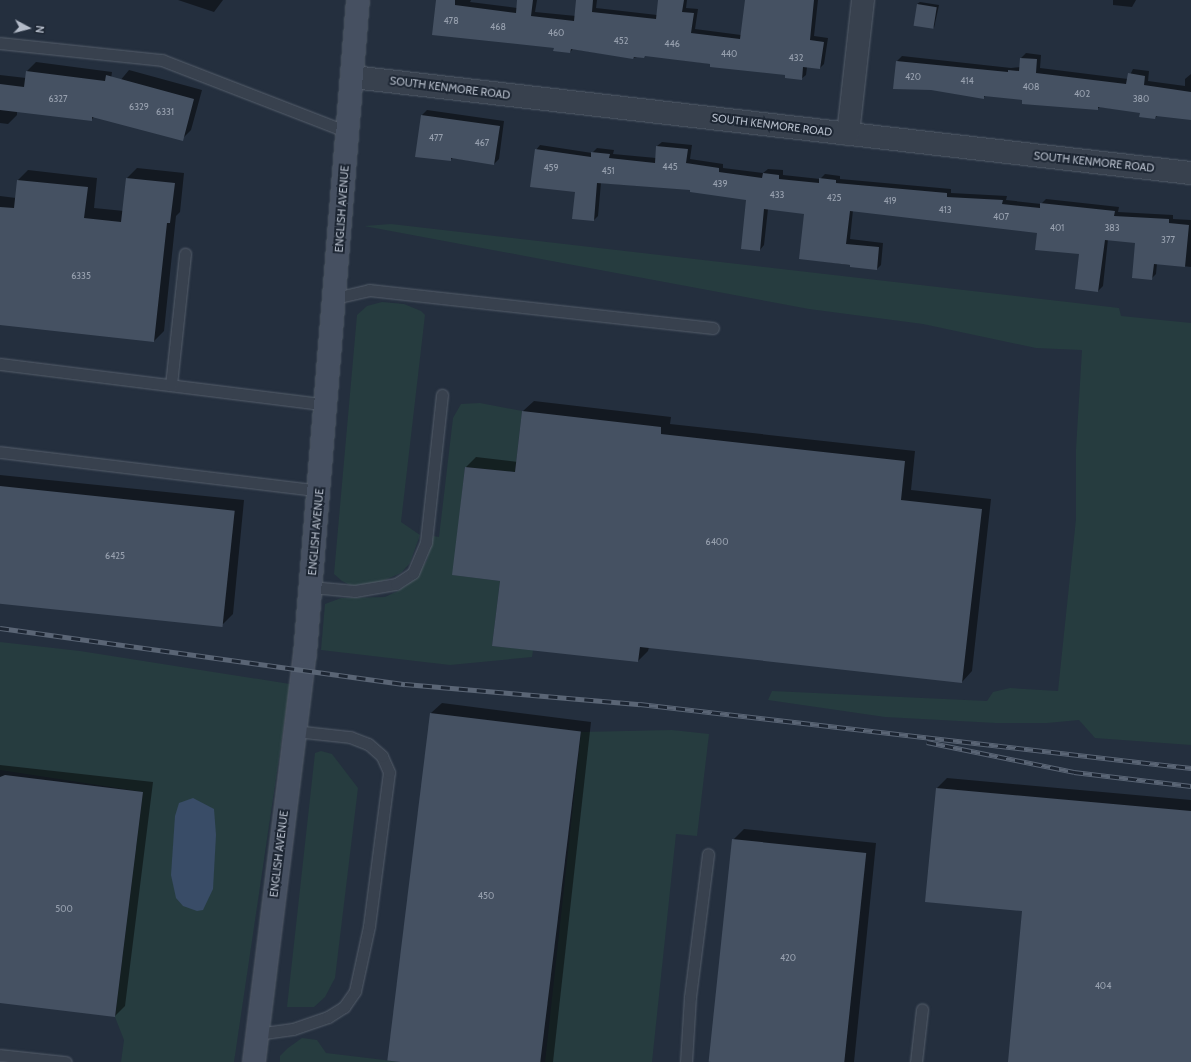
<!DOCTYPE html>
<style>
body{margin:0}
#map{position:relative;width:1191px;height:1062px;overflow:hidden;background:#242f3e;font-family:Cabin,sans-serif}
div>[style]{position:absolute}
.green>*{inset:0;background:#263c3f}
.water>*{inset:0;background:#394c67}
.shadow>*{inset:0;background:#0007}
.building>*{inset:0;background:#455162;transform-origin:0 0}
.roads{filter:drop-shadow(0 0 1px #565f6c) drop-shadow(0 0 1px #565f6c)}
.lane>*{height:11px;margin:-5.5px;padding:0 5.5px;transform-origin:5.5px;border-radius:5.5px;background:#38414e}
.street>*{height:22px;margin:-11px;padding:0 11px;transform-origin:11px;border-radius:11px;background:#38414e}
.secondary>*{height:22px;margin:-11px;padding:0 11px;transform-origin:11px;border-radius:11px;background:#465061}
.rail>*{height:4.5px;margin-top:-2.25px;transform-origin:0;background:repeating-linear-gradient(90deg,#1d2633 0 9px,#5a6575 0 18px);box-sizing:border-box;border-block:1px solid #5a6575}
span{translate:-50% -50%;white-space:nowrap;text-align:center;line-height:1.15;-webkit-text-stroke:4px #1d2633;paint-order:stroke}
.number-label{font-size:9px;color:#98a1af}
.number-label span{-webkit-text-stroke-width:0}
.street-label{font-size:11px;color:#b4bcc9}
.north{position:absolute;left:8px;top:8px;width:40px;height:40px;-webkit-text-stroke:3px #1d2633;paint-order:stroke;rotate:97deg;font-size:11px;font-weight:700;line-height:16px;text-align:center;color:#b4bcc9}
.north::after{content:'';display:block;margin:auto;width:14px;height:18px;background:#b4bcc9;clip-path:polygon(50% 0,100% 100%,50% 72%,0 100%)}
</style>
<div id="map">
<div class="green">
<i style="clip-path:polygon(391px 224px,1119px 308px,1121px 316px,1191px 323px,1191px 745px,1095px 738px,1079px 720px,1047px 723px,996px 723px,885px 717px,768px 700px,772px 691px,987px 701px,993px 692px,1010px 688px,1058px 691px,1076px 519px,1076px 449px,1082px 350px,1036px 348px,923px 324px,809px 309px,364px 226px)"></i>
<i style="clip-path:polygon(382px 302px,404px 304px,421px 311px,425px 315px,401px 522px,420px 535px,410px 563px,401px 573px,378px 583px,352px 586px,342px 581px,334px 574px,357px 315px,367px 306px)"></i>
<i style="clip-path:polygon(480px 403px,522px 411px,515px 472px,465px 467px,453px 575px,500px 581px,492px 646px,533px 650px,532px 657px,450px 665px,321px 650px,325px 604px,341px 598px,385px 597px,400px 590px,417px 576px,427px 560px,433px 536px,439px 537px,453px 418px,461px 404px)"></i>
<i style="clip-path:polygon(0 642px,80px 651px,290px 684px,234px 1062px,121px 1062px,124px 1040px,115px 1017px,143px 792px,0 770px)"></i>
<i style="clip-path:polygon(672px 730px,709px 734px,697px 836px,676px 834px,652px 1062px,545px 1062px,581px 732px)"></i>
<i style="clip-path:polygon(321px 751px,332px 754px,358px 788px,335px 978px,325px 997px,314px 1007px,287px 1007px,315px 753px)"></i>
<i style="clip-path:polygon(302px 1038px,317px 1040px,326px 1053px,401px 1062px,280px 1062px,280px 1056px,288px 1048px)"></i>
</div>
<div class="water">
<i style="clip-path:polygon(193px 798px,214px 809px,216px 835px,213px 889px,203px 910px,197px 911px,183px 906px,176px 898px,171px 875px,175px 816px,179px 803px)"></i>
</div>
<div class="shadow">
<i style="clip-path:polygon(178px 0,223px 0,214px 12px)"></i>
<i style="clip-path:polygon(437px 0,471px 0,470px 2px,517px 8px,518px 0,537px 0,535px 12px,576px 16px,578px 0,597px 0,596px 8px,657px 15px,659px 0,687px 0,686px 8px,698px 9px,695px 29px,741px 35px,746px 0,818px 0,814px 36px,828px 38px,824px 64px,820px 68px,807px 67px,806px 75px,801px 79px,786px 74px,646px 55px,633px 58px,573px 49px,570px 52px)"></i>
<i style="clip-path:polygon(1113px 0,1136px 0,1132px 7px,1113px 5px)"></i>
<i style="clip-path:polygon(920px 2px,939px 5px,934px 28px,917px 4px)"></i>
<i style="clip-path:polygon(1026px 53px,1041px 55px,1040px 68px,1128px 79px,1133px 69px,1149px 71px,1148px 81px,1185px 86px,1185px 79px,1191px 74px,1191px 119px,1158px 115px,1155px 118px,1141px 112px,1100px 107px,1097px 109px,986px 95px,983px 98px,897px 61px,902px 56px,1011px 68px,1021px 67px,1021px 58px)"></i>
<i style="clip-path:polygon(36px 62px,112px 72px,109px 94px,129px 70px,202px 90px,191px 130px,182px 139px,95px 116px,91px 120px,17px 111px,17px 115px,8px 124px,0 123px,0 75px,26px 78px,27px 71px)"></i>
<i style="clip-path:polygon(427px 110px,504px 121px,499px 159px,494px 164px,453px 158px,450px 160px,422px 115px)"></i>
<i style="clip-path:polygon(662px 142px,692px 145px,690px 159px,723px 164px,723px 168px,763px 173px,768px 169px,783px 170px,783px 175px,820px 179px,825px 174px,840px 176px,840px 179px,951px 189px,951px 193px,1007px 196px,1006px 200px,1041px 204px,1046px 199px,1119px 207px,1118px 212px,1173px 215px,1173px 219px,1191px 220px,1191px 267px,1157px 263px,1156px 274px,1152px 278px,1136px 242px,1108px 239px,1103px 286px,1098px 291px,1080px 254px,1038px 232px,853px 210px,850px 239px,883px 243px,881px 265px,877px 269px,801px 258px,806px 213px,768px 209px,764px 245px,760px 250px,747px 199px,691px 189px,601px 183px,598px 216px,594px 220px,576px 191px,536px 150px,540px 145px,592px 153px,597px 148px,614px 150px,613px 154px,656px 158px,657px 146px)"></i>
<i style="clip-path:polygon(137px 168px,184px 173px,180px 212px,176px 216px,164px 331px,154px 341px,0 324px,0 196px,16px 198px,18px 180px,28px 170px,97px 178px,94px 208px,124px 211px,127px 178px)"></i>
<i style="clip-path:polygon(534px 401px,671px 417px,670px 424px,915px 451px,911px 490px,991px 499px,972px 671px,962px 682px,649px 647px,648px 651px,638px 661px,501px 580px,466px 467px,476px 457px,518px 462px,523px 411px)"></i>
<i style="clip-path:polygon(0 475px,244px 500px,233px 614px,223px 624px,0 602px)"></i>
<i style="clip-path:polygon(442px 703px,591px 722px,553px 1062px,409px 1062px,389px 1060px,431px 713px)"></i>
<i style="clip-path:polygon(0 765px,153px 782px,125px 1006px,115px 1016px,0 1002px)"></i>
<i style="clip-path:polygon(947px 778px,1191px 800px,1191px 1062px,1009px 1062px,1024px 910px,926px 901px,937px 788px)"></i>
<i style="clip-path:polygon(744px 829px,876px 843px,854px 1062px,710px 1062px,733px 840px)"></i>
</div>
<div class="building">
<i style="clip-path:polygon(436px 0,455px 0,455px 5px,516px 13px,517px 0,533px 0,531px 16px,574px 21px,576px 0,593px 0,592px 12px,656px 19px,658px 0,684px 0,682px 12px,694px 13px,691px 33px,740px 39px,745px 0,814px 0,810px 40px,824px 42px,820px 69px,803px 67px,802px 80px,785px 78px,785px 75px,710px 67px,710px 64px,645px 56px,644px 58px,634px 57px,633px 59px,571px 49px,570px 53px,553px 51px,554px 48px,432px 35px)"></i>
<i style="left:917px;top:4px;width:20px;height:22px;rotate:9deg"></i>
<i style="clip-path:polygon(1020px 58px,1037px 59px,1036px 73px,1126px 84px,1128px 73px,1145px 76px,1144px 85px,1191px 92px,1191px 120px,1156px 116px,1155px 119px,1139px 117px,1140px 113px,1098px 107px,1098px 110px,1022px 104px,1022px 100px,984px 96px,984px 99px,931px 90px,893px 89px,896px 61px,1008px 72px,1008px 70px,1019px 71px)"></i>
<i style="clip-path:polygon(26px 71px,105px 81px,106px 75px,194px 99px,183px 141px,92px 117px,92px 121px,0 110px,0 84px,24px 87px)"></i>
<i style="clip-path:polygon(421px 115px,500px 126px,494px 165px,451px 158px,451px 161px,415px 157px)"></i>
<i style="clip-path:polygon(656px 146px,688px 149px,686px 163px,719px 168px,719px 172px,762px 178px,763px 173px,779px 175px,779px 179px,819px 183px,819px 178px,836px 180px,836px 183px,947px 193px,947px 197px,1003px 200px,1002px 204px,1040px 208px,1040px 203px,1115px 211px,1114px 216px,1169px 219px,1169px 223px,1189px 225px,1185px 267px,1154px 264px,1152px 280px,1132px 278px,1135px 243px,1105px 240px,1098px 292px,1075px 289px,1079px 254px,1035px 250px,1037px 233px,850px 211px,846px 244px,879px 247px,877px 270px,850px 267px,850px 265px,799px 259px,804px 214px,764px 209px,760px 251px,741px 249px,746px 200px,690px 192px,690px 190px,597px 183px,594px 221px,572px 219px,575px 192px,530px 187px,535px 149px,591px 157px,591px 152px,610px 154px,609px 158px,655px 163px)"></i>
<i style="clip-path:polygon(126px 178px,175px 183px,170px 223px,167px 223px,154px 342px,0 325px,0 207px,14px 208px,17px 180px,88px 187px,84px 218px,121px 222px)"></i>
<i style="clip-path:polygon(522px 411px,661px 427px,661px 434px,905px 461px,901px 500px,982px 509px,962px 683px,640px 647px,638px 662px,492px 646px,500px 581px,452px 575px,465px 467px,515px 472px)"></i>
<i style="left:0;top:486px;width:236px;height:117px;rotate:6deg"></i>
<i style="left:430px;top:713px;width:152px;height:350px;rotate:7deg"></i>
<i style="clip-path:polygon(5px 775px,143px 792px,115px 1017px,0 1003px,0 777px)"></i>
<i style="clip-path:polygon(936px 788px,1191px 811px,1191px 1062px,1008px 1062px,1022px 911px,925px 902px)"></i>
<i style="left:732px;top:839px;width:135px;height:224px;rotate:6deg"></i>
</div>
<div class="roads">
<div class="lane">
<i style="left:0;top:43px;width:163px;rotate:6deg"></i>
<i style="left:162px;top:60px;width:199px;rotate:21.2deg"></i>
<i style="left:335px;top:298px;width:35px;rotate:-13deg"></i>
<i style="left:369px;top:290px;width:346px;rotate:6.3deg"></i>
<i style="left:0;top:364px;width:330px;rotate:7.1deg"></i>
<i style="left:171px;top:385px;width:132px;rotate:-83.9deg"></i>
<i style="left:0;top:452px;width:322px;rotate:6.9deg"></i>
<i style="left:311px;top:587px;width:44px;rotate:5.2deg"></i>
<i style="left:355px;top:591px;width:42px;rotate:-9.7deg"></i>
<i style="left:396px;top:584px;width:20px;rotate:-33deg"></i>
<i style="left:413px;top:573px;width:34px;rotate:-67deg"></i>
<i style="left:426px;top:542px;width:148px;rotate:-83.8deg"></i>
<i style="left:257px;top:1034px;width:36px;rotate:-8deg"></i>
<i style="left:293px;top:1029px;width:37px;rotate:-19deg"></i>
<i style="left:328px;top:1017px;width:19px;rotate:-32deg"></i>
<i style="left:344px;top:1007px;width:19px;rotate:-55deg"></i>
<i style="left:355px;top:991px;width:66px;rotate:-77.8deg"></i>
<i style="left:369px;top:926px;width:155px;rotate:-82.6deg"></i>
<i style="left:389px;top:772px;width:17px;rotate:-114deg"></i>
<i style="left:382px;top:756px;width:18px;rotate:-139deg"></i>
<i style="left:368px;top:744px;width:19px;rotate:-159deg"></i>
<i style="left:350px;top:737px;width:55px;rotate:-173.8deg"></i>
<i style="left:0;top:1055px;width:66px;rotate:6.1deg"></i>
<i style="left:686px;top:1062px;width:65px;rotate:-86.5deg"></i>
<i style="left:690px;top:997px;width:144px;rotate:-82.8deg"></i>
<i style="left:916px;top:1062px;width:53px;rotate:-83.5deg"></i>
</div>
<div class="street">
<i style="left:353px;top:77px;width:843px;rotate:6.54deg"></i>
<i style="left:848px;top:134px;width:135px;rotate:-83.6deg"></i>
</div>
<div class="secondary">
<i style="left:254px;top:1062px;width:411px;rotate:-82.9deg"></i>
<i style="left:305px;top:654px;width:656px;rotate:-85.37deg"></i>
</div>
</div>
<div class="rail">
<i style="left:0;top:628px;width:409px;rotate:7.9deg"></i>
<i style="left:405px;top:684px;width:236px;rotate:4.9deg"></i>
<i style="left:640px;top:704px;width:555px;rotate:6.63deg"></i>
<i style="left:927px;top:742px;width:150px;rotate:11.5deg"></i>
<i style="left:1074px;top:772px;width:118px;rotate:6.8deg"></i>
</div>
<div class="number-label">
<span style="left:451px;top:21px">478</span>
<span style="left:498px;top:27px">468</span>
<span style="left:556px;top:33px">460</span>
<span style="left:621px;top:41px">452</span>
<span style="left:672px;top:44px">446</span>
<span style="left:729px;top:54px">440</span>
<span style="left:796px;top:58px">432</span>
<span style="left:913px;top:77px">420</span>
<span style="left:967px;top:81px">414</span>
<span style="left:1031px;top:87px">408</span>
<span style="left:1082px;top:94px">402</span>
<span style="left:58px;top:99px">6327</span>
<span style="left:1141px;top:99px">380</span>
<span style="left:139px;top:107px">6329</span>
<span style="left:165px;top:112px">6331</span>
<span style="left:436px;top:138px">477</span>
<span style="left:482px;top:143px">467</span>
<span style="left:670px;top:167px">445</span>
<span style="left:551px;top:168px">459</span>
<span style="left:608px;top:171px">451</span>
<span style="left:720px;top:184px">439</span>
<span style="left:777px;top:195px">433</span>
<span style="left:834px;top:198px">425</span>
<span style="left:890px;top:201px">419</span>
<span style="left:945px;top:210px">413</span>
<span style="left:1001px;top:217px">407</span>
<span style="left:1057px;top:228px">401</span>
<span style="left:1112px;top:228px">383</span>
<span style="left:1168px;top:240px">377</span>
<span style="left:81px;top:276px">6335</span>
<span style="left:717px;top:542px">6400</span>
<span style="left:115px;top:556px">6425</span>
<span style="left:486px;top:896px">450</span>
<span style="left:64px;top:909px">500</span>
<span style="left:788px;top:958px">420</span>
<span style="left:1103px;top:986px">404</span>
</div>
<div class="street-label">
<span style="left:450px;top:88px;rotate:7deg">SOUTH KENMORE ROAD</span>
<span style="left:772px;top:125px;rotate:7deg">SOUTH KENMORE ROAD</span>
<span style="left:1094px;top:162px;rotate:6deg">SOUTH KENMORE ROAD</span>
<span style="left:342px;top:209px;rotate:-86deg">ENGLISH AVENUE</span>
<span style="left:316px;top:532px;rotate:-85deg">ENGLISH AVENUE</span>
<span style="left:279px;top:854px;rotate:-83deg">ENGLISH AVENUE</span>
</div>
<div class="north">N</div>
</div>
